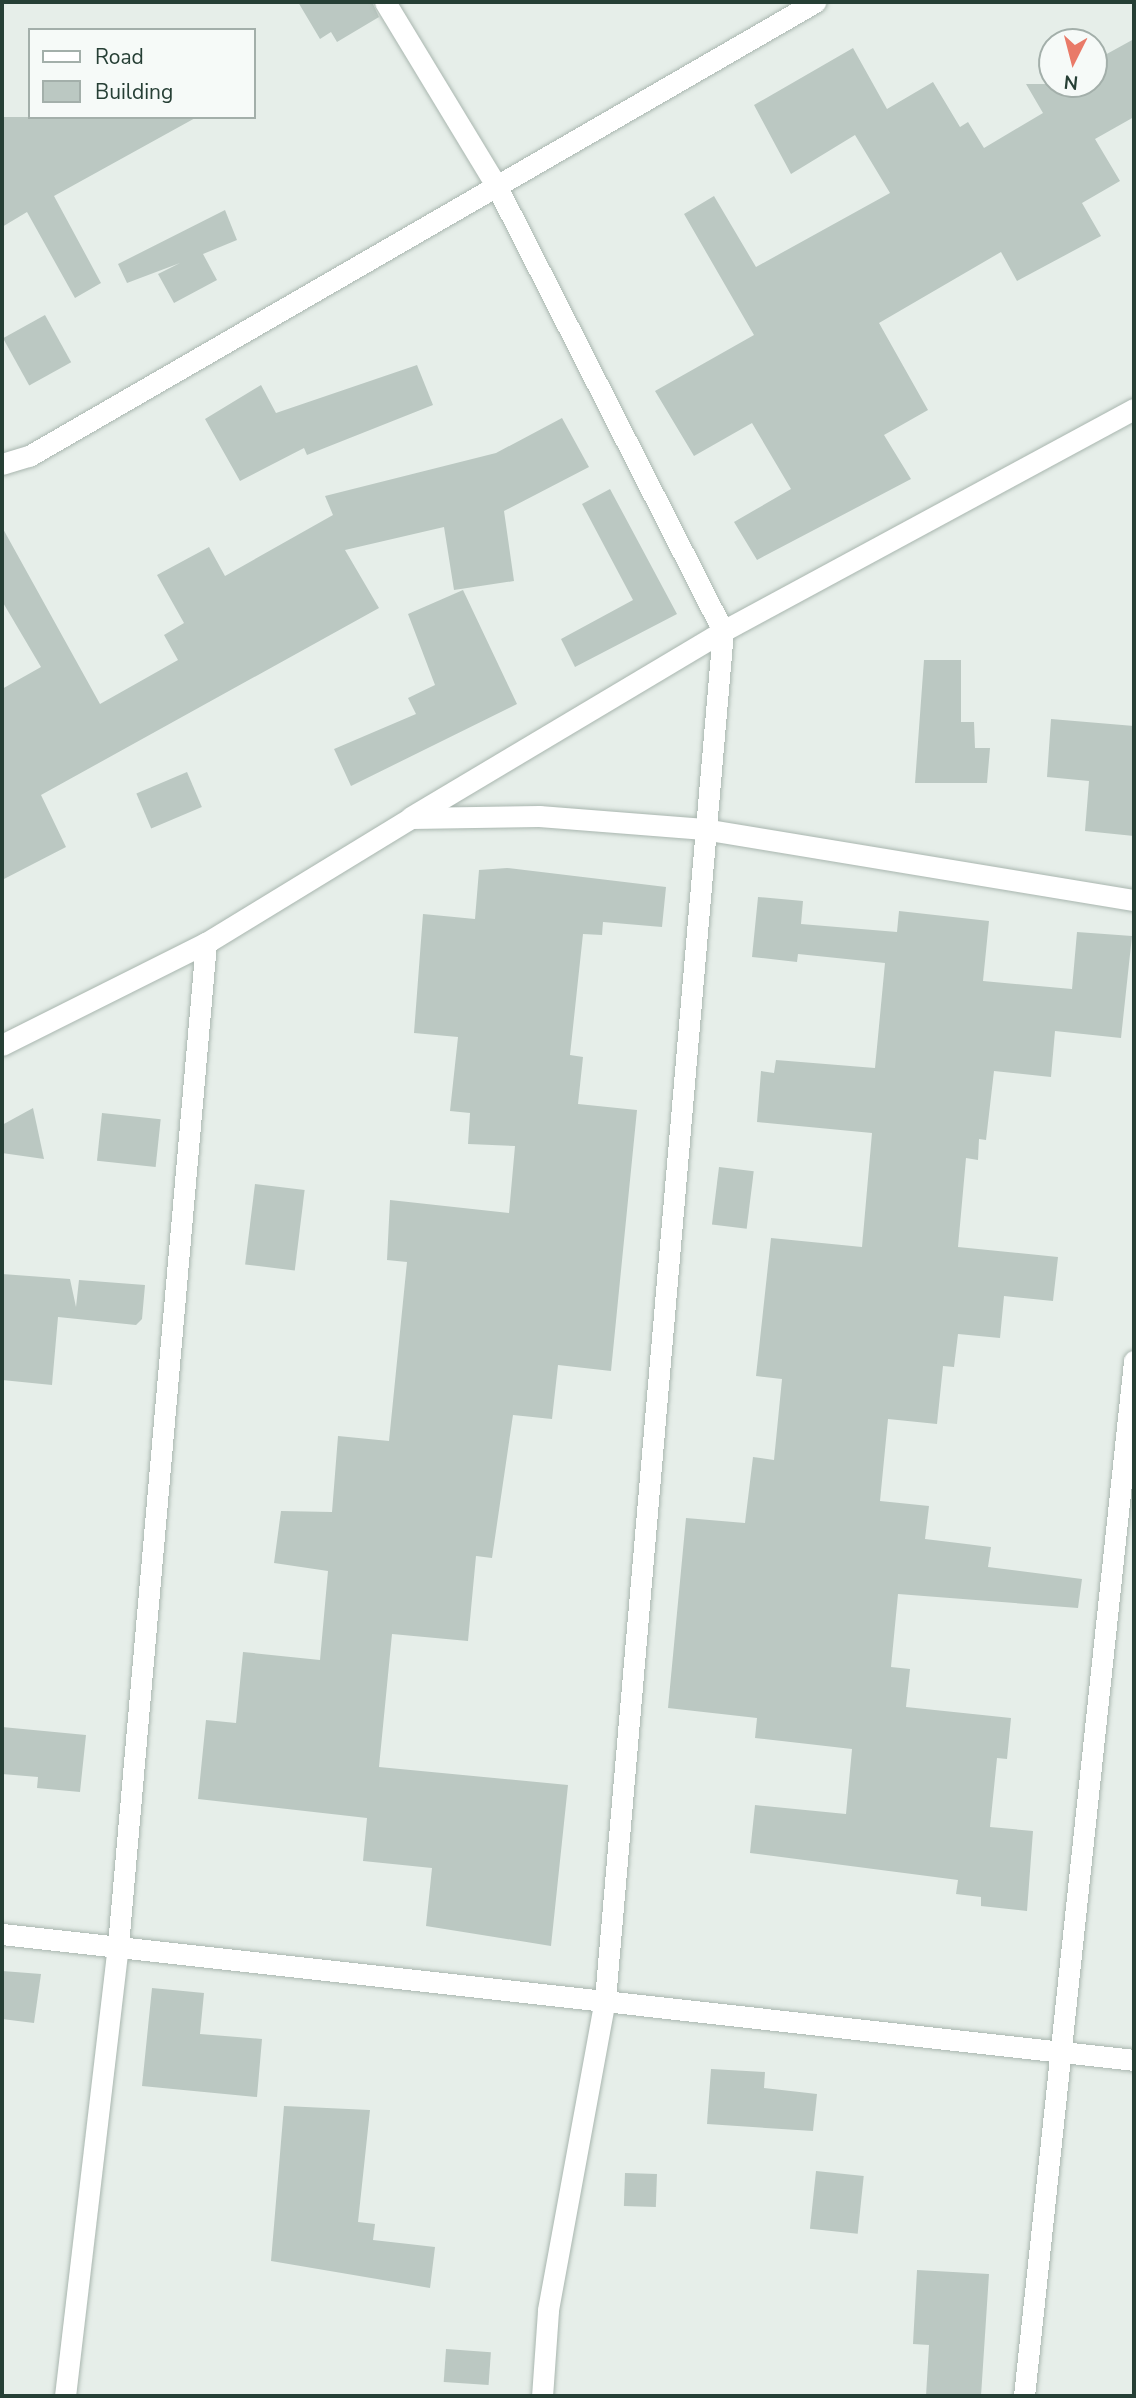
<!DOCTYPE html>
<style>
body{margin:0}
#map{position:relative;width:1136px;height:2398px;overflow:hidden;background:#e6eee9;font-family:"Nunito Sans",sans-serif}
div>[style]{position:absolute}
.building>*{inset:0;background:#bbc8c2;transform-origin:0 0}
.roads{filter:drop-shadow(0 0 2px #a9b6af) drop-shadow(0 0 2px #a9b6af)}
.minor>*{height:21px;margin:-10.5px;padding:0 10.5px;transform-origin:10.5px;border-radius:10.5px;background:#fff}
span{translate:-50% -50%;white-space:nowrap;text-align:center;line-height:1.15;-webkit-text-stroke:7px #f6faf8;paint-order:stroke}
.frame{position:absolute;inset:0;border:4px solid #263f35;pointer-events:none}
.legend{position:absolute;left:28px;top:28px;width:228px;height:91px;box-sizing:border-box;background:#f6faf8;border:2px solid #a3afaa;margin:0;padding:9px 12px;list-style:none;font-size:21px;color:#263f35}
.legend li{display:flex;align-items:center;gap:14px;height:35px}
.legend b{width:35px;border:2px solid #a3afaa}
.north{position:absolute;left:1038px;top:28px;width:70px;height:70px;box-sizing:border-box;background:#f6faf8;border:2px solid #a3afaa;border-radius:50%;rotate:186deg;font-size:19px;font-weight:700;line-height:28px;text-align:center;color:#263f35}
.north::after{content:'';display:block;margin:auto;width:24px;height:32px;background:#e97a68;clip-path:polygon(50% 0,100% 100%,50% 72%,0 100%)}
</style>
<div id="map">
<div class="building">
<i style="clip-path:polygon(298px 2px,372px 2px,379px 17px,337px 42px,331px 32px,320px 39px)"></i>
<i style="clip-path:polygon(1134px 39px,1134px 117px,1095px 139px,1120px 181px,1082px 203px,1101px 236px,1017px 281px,1001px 252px,879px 323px,928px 410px,884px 435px,911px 479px,757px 560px,734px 522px,791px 489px,752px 423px,694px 456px,655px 391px,754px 335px,684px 214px,714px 196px,756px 267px,890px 193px,855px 135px,791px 174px,754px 105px,853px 48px,887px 109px,933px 82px,960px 127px,968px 122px,984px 148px,1043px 113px,1026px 84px,1094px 84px,1094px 61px)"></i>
<i style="clip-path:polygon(2px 117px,197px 117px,54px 196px,101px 283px,75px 298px,27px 212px,2px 227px)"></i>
<i style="clip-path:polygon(225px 210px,237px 240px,203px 254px,217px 280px,174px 303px,158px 274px,180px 263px,127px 283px,118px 264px)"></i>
<i style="left:45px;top:315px;width:54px;height:48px;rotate:61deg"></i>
<i style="clip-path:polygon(417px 365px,433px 405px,307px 455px,304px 448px,240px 481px,205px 419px,261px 385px,276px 413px)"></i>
<i style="clip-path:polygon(562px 418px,589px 467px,504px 511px,514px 581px,454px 590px,444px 527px,345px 550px,379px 608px,41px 795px,66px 847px,2px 880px,2px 689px,41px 667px,2px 601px,2px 527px,100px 704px,178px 660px,164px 635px,184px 623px,157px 575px,209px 547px,225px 576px,333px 515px,325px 496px,496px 453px)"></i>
<i style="clip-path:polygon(610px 489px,677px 614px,575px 667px,561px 639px,633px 600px,582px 504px)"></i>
<i style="clip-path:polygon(463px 590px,517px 704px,351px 786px,334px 749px,416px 714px,408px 698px,435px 685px,408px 614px)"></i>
<i style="clip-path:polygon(924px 660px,961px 660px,961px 722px,974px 722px,975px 748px,990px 748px,987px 783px,915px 783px)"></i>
<i style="clip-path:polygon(1051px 719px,1134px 726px,1134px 836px,1085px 831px,1089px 781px,1047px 777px)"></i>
<i style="left:187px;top:772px;width:38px;height:55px;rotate:67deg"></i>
<i style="clip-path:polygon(507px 868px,666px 887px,662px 927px,603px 922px,602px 935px,583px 934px,570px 1055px,583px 1057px,578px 1104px,637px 1110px,611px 1371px,558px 1365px,552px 1419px,513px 1415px,492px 1558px,476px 1556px,468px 1641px,392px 1634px,379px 1767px,568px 1785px,551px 1946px,426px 1926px,432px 1868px,363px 1861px,367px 1818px,198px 1799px,206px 1720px,236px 1723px,243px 1652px,320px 1660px,328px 1571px,274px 1563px,281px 1511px,332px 1512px,338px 1436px,389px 1441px,407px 1262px,387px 1260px,390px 1200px,509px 1213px,515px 1146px,468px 1144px,470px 1113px,450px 1111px,458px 1037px,414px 1033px,423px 914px,475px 919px,479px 870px)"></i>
<i style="clip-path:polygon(758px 897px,803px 901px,801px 924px,897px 932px,899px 911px,989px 921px,983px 981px,1072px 989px,1077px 932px,1132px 936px,1121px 1038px,1055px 1031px,1051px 1077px,994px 1071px,986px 1140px,979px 1139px,978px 1160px,966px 1158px,958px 1247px,1058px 1257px,1053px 1301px,1004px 1296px,1000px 1338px,958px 1334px,954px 1367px,943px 1366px,937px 1424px,888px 1419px,880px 1501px,929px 1506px,925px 1539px,991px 1547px,988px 1567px,1082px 1579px,1078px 1608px,898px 1594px,891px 1667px,910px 1669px,906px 1707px,1011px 1718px,1007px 1759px,997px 1758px,990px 1827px,1033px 1831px,1027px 1911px,981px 1906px,981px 1897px,956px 1894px,958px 1880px,750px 1853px,755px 1805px,846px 1814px,852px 1749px,755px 1738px,757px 1718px,668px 1708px,686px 1518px,745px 1523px,753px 1457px,774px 1460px,782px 1379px,756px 1376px,771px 1238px,862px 1247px,872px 1133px,757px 1122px,761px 1071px,774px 1073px,776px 1060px,875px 1068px,885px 963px,798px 954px,797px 962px,752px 957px)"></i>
<i style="clip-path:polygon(33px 1108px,44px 1159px,2px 1153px,2px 1125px)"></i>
<i style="left:102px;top:1113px;width:59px;height:48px;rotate:6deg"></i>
<i style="left:719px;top:1167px;width:35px;height:58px;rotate:7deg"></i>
<i style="left:255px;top:1184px;width:50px;height:81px;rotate:7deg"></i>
<i style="clip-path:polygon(2px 1274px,70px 1279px,76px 1307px,79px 1280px,145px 1285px,142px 1319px,136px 1325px,58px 1317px,52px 1385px,2px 1380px)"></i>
<i style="clip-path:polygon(2px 1727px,86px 1735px,80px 1792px,37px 1788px,38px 1777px,2px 1774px)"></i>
<i style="clip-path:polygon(2px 1971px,41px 1974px,34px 2023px,2px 2019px)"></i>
<i style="clip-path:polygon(152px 1988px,204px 1993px,200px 2034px,262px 2039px,257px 2097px,142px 2086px)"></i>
<i style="clip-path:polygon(711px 2069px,765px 2072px,764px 2088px,817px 2094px,813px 2131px,707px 2124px)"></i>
<i style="clip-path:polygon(284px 2106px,370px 2110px,358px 2222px,375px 2224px,373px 2240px,435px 2247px,430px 2288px,271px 2261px)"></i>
<i style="left:816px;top:2171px;width:48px;height:58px;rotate:6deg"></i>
<i style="left:625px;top:2173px;width:32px;height:33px;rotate:2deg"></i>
<i style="clip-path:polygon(917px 2270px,989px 2274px,981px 2396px,926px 2396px,929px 2345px,913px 2344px)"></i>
<i style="left:446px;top:2349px;width:45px;height:33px;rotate:4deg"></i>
</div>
<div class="roads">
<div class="minor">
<i style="left:385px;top:2px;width:214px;rotate:58.8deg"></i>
<i style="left:496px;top:185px;width:500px;rotate:63.03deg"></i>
<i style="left:723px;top:631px;width:1373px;rotate:94.93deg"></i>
<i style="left:605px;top:1999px;width:317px;rotate:100.4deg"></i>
<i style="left:548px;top:2311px;width:85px;rotate:94deg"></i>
<i style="left:2px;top:464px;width:28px;rotate:-17deg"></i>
<i style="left:29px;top:456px;width:908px;rotate:-30.01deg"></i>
<i style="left:411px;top:817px;width:363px;rotate:-30.8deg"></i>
<i style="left:723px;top:631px;width:467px;rotate:-28.4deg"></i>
<i style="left:2px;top:1045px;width:228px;rotate:-26.6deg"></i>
<i style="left:206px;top:943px;width:240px;rotate:-31.4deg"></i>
<i style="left:411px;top:818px;width:128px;rotate:-0.9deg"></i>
<i style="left:539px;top:816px;width:166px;rotate:4.5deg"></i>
<i style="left:704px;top:829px;width:436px;rotate:9.4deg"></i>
<i style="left:2px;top:1934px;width:1139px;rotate:6.35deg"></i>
<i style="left:65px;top:2396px;width:454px;rotate:-83.3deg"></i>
<i style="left:118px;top:1945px;width:1006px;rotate:-84.98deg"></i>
<i style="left:1024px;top:2396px;width:1041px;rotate:-83.93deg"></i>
</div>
</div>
<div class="frame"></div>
<ul class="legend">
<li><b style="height:9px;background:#fff"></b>Road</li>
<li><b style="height:19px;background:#bbc8c2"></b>Building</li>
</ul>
<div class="north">N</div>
</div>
